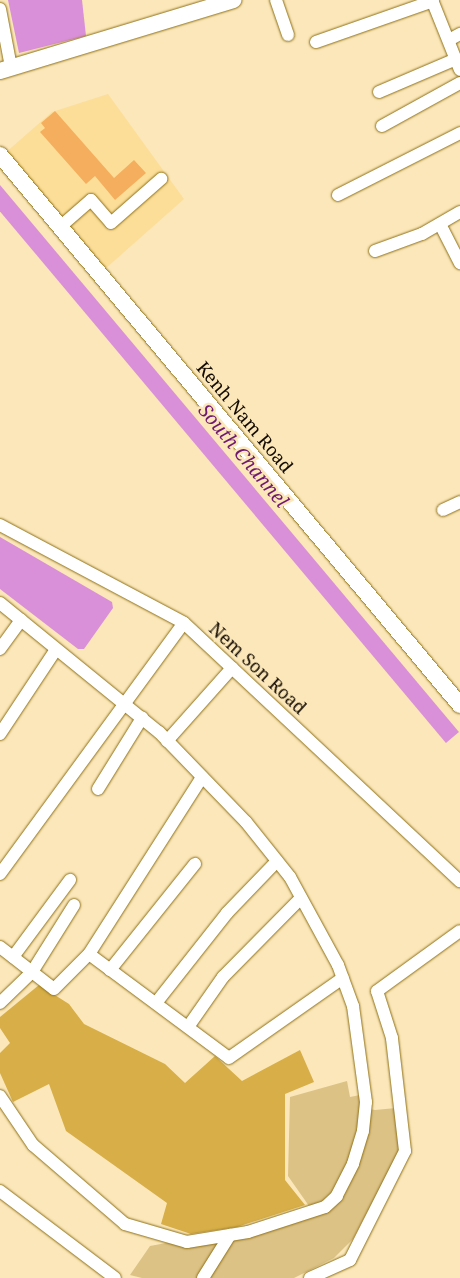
<!DOCTYPE html>
<style>
body{margin:0}
#map{position:relative;width:460px;height:1278px;overflow:hidden;background:#fbe7b9;font-family:"Noto Serif",serif}
div>[style]{position:absolute}
.built>*{inset:0;background:#fcde98}
.green>*{inset:0;background:#dcc285}
.forest>*{inset:0;background:#d7ae47}
.water>*{inset:0;background:#d990d8;transform-origin:0 0}
.building>*{inset:0;background:#f5ae5d}
.roads{filter:drop-shadow(0 0 1px #8e6f16) drop-shadow(0 0 1px #8e6f16)}
.minor>*{height:12px;margin:-6px;padding:0 6px;transform-origin:6px;border-radius:6px;background:#fff}
.major>*{height:16px;margin:-8px;padding:0 8px;transform-origin:8px;border-radius:8px;background:#fff}
span{translate:-50% -50%;white-space:nowrap;text-align:center;line-height:1.15;-webkit-text-stroke:5px #fbe7b9;paint-order:stroke}
.street-label{font-size:18px;color:#140b00}
.water-label{font-size:19px;color:#701971;font-style:italic}
</style>
<div id="map">
<div class="built">
<i style="clip-path:polygon(108px 94px,184px 199px,105px 269px,4px 154px,52px 112px)"></i>
</div>
<div class="green">
<i style="clip-path:polygon(347px 1081px,350px 1097px,360px 1095px,360px 1107px,375px 1110px,396px 1108px,400px 1150px,353px 1239px,334px 1258px,294px 1278px,142px 1278px,130px 1275px,150px 1246px,236px 1230px,309px 1206px,288px 1176px,290px 1097px)"></i>
</div>
<div class="forest">
<i style="clip-path:polygon(39px 985px,69px 1004px,84px 1024px,165px 1064px,185px 1083px,215px 1056px,242px 1081px,300px 1050px,314px 1082px,285px 1094px,285px 1180px,305px 1205px,237px 1227px,191px 1234px,161px 1224px,167px 1203px,66px 1131px,49px 1084px,13px 1102px,0 1073px,0 1053px,10px 1043px,0 1028px,0 1017px)"></i>
</div>
<div class="water">
<i style="clip-path:polygon(8px 0,82px 0,86px 36px,19px 53px)"></i>
<i style="left:0;top:185px;width:714px;height:17px;rotate:50deg"></i>
<i style="clip-path:polygon(0 537px,112px 602px,113px 608px,84px 649px,78px 649px,0 589px)"></i>
</div>
<div class="building">
<i style="clip-path:polygon(55px 111px,114px 178px,134px 160px,146px 173px,115px 200px,95px 176px,86px 184px,40px 132px,45px 128px,41px 123px)"></i>
</div>
<div class="roads">
<div class="minor">
<i style="left:276px;top:0;width:37px;rotate:71deg"></i>
<i style="left:432px;top:0;width:75px;rotate:68.2deg"></i>
<i style="left:0;top:9px;width:59px;rotate:79.3deg"></i>
<i style="left:449px;top:40px;width:13px;rotate:-29deg"></i>
<i style="left:316px;top:42px;width:124px;rotate:-19.3deg"></i>
<i style="left:379px;top:92px;width:84px;rotate:-23.2deg"></i>
<i style="left:382px;top:126px;width:89px;rotate:-28.9deg"></i>
<i style="left:338px;top:195px;width:137px;rotate:-26.9deg"></i>
<i style="left:440px;top:224px;width:44px;rotate:62.9deg"></i>
<i style="left:60px;top:227px;width:41px;rotate:-41.1deg"></i>
<i style="left:91px;top:200px;width:30px;rotate:49deg"></i>
<i style="left:111px;top:223px;width:67px;rotate:-41.3deg"></i>
<i style="left:375px;top:251px;width:50px;rotate:-19.9deg"></i>
<i style="left:422px;top:234px;width:44px;rotate:-30.1deg"></i>
<i style="left:443px;top:510px;width:19px;rotate:-25deg"></i>
<i style="left:0;top:525px;width:208px;rotate:28deg"></i>
<i style="left:184px;top:623px;width:378px;rotate:43.1deg"></i>
<i style="left:0;top:603px;width:205px;rotate:39.1deg"></i>
<i style="left:159px;top:732px;width:125px;rotate:46deg"></i>
<i style="left:246px;top:822px;width:70px;rotate:51.3deg"></i>
<i style="left:290px;top:877px;width:100px;rotate:61.4deg"></i>
<i style="left:338px;top:965px;width:44px;rotate:69.9deg"></i>
<i style="left:353px;top:1006px;width:97px;rotate:82.3deg"></i>
<i style="left:366px;top:1102px;width:29px;rotate:96deg"></i>
<i style="left:363px;top:1131px;width:34px;rotate:107deg"></i>
<i style="left:353px;top:1164px;width:36px;rotate:117deg"></i>
<i style="left:337px;top:1196px;width:16px;rotate:137deg"></i>
<i style="left:325px;top:1207px;width:81px;rotate:162deg"></i>
<i style="left:248px;top:1232px;width:62px;rotate:170.7deg"></i>
<i style="left:187px;top:1242px;width:65px;rotate:-163.8deg"></i>
<i style="left:125px;top:1224px;width:121px;rotate:-139.3deg"></i>
<i style="left:33px;top:1145px;width:59px;rotate:-124deg"></i>
<i style="left:0;top:649px;width:36px;rotate:-54deg"></i>
<i style="left:0;top:734px;width:100px;rotate:-56.5deg"></i>
<i style="left:167px;top:741px;width:98px;rotate:-48.3deg"></i>
<i style="left:98px;top:789px;width:84px;rotate:-58.2deg"></i>
<i style="left:0;top:874px;width:311px;rotate:-53.8deg"></i>
<i style="left:0;top:947px;width:68px;rotate:37.9deg"></i>
<i style="left:54px;top:989px;width:49px;rotate:-45deg"></i>
<i style="left:89px;top:954px;width:210px;rotate:-57.4deg"></i>
<i style="left:89px;top:954px;width:174px;rotate:36.6deg"></i>
<i style="left:229px;top:1058px;width:139px;rotate:-35.1deg"></i>
<i style="left:13px;top:957px;width:96px;rotate:-53.5deg"></i>
<i style="left:110px;top:970px;width:136px;rotate:-51.3deg"></i>
<i style="left:0;top:1003px;width:45px;rotate:-44.1deg"></i>
<i style="left:32px;top:972px;width:79px;rotate:-57.9deg"></i>
<i style="left:156px;top:1003px;width:115px;rotate:-51.7deg"></i>
<i style="left:227px;top:913px;width:72px;rotate:-46.1deg"></i>
<i style="left:188px;top:1027px;width:61px;rotate:-55deg"></i>
<i style="left:223px;top:977px;width:111px;rotate:-45.4deg"></i>
<i style="left:0;top:1191px;width:144px;rotate:37.1deg"></i>
<i style="left:203px;top:1278px;width:51px;rotate:-57.9deg"></i>
<i style="left:310px;top:1278px;width:44px;rotate:-24.2deg"></i>
<i style="left:350px;top:1260px;width:122px;rotate:-63.2deg"></i>
<i style="left:405px;top:1151px;width:114px;rotate:-96.6deg"></i>
<i style="left:392px;top:1038px;width:49px;rotate:-107.7deg"></i>
<i style="left:377px;top:991px;width:102px;rotate:-35.9deg"></i>
</div>
<div class="major">
<i style="left:0;top:71px;width:244px;rotate:-16.9deg"></i>
<i style="left:0;top:155px;width:717px;rotate:50.09deg"></i>
</div>
</div>
<div class="street-label">
<span style="left:245px;top:417px;rotate:50deg">Kenh Nam Road</span>
<span style="left:258px;top:668px;rotate:43deg">Nem Son Road</span>
</div>
<div class="water-label">
<span style="left:243px;top:456px;rotate:50deg">South Channel</span>
</div>
</div>
